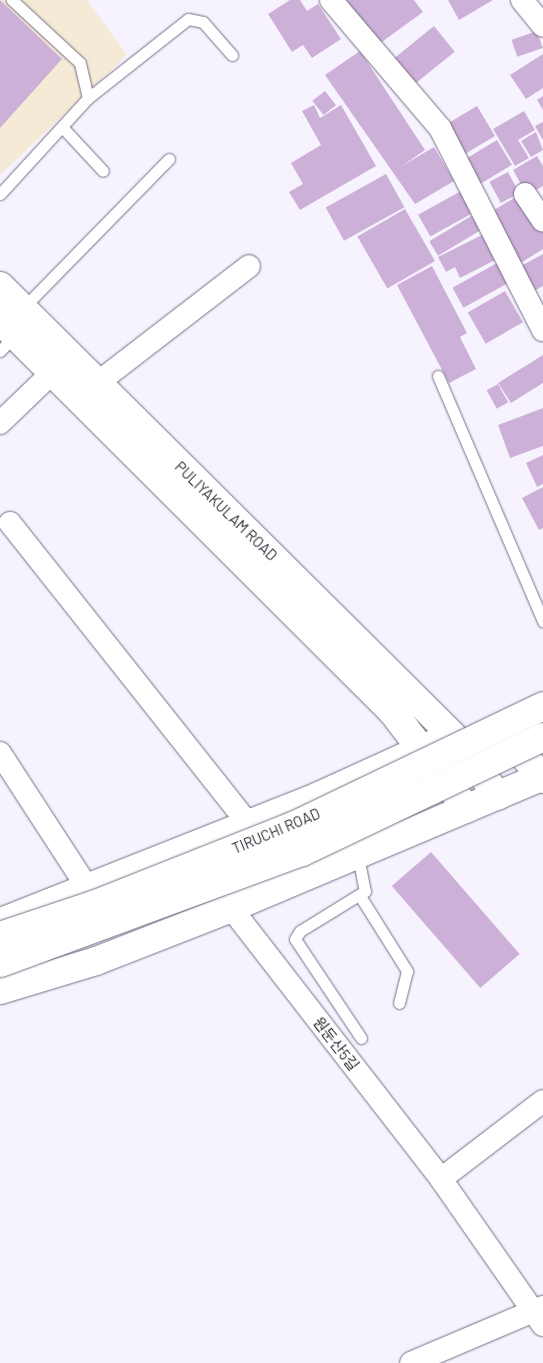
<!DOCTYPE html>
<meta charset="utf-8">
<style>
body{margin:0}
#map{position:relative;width:543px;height:1363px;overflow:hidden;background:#f7f3fe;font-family:Barlow,"Noto Sans KR",sans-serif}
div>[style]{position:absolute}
.medical>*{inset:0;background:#f5ead5}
.building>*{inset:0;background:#cdb0d8;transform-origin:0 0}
.roads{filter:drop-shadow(0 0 1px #766e87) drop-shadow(0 0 1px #766e87)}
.lane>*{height:11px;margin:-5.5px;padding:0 5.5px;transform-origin:5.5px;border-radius:5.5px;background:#fff}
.street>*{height:22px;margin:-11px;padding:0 11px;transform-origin:11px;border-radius:11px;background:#fff}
.secondary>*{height:28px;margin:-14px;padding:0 14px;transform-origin:14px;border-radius:14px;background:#fff}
.primary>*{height:28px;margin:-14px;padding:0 14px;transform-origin:14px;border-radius:14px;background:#fff}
.bridges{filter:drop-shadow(0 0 1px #766e87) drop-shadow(0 0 1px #766e87)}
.highway-bridge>*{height:28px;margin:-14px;padding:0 14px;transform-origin:14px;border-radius:14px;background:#fff}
span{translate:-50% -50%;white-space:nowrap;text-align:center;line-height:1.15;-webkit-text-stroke:4.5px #fff;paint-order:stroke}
.street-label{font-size:15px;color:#2f2c36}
</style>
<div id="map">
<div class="medical">
<i style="clip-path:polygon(0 0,87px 0,127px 55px,0 175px)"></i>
</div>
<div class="building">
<i style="clip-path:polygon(0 0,62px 59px,0 128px)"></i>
<i style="clip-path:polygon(290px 0,300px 0,307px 11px,318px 4px,341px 39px,312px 58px,303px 45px,292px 52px,268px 14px)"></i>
<i style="clip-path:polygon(346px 0,414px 0,423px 12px,379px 44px)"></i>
<i style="clip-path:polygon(448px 0,493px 0,459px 20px)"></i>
<i style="left:434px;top:26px;width:33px;height:52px;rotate:51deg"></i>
<i style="left:537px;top:31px;width:18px;height:27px;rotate:71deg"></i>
<i style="clip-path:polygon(360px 51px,425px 150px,402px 166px,434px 147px,454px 181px,415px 204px,325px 75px)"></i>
<i style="clip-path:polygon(543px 54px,543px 88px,526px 99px,510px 75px)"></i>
<i style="left:325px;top:91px;width:18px;height:16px;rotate:52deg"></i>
<i style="clip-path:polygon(543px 96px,543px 110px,537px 100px)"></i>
<i style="clip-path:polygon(314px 105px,320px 118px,341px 105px,376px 166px,300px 210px,289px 192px,303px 184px,291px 163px,321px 145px,302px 111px)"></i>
<i style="left:477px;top:106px;width:35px;height:40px;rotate:59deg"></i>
<i style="clip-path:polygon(524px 111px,535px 130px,518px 140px,529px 158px,515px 166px,493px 129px)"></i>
<i style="clip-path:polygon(543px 122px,543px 140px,535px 126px)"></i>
<i style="clip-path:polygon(536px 132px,543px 150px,531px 157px,521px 141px)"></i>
<i style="left:497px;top:140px;width:29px;height:43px;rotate:59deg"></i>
<i style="clip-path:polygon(537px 156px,543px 166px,543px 186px,527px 195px,513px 170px)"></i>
<i style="left:508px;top:172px;width:24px;height:21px;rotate:62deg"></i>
<i style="left:386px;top:174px;width:38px;height:69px;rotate:61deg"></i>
<i style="left:461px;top:191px;width:25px;height:49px;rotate:61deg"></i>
<i style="clip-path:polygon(521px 194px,543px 231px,543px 249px,519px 264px,489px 213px)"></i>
<i style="left:405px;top:209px;width:60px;height:55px;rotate:60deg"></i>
<i style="left:473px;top:215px;width:17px;height:51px;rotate:59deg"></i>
<i style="clip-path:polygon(484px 234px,497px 259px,460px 278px,455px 267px,446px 272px,438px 257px)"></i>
<i style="clip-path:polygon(543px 254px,543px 286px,534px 291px,521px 266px)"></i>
<i style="left:497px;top:263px;width:23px;height:51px;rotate:61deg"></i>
<i style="clip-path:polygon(432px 266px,467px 333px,460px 337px,476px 369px,449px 383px,397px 285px)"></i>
<i style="left:505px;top:291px;width:36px;height:43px;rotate:60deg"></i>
<i style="clip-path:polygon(543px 355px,543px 383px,511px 403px,498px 383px)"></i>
<i style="left:498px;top:384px;width:21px;height:13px;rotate:61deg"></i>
<i style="clip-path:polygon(543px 408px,543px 446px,510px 458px,498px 425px)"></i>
<i style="clip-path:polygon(543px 455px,543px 484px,537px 487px,526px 463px)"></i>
<i style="clip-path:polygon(543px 487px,543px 528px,539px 530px,522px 498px)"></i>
<i style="left:431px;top:852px;width:135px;height:52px;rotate:49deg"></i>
</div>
<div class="roads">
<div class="lane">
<i style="left:88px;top:98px;width:127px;rotate:-38.3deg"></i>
<i style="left:188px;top:19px;width:15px;rotate:11deg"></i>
<i style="left:203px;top:22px;width:44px;rotate:48.7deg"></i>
<i style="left:64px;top:129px;width:57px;rotate:47.1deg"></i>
<i style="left:0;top:194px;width:130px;rotate:-47.5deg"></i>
<i style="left:88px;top:98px;width:36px;rotate:-103deg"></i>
<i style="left:80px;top:63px;width:93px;rotate:-137.2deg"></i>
<i style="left:22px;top:309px;width:210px;rotate:-45.6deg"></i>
<i style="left:0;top:351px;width:23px;rotate:-47deg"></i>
<i style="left:438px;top:376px;width:267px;rotate:66.8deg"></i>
<i style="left:358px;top:856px;width:36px;rotate:79deg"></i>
<i style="left:365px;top:891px;width:76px;rotate:148.4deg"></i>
<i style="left:300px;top:931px;width:9px;rotate:122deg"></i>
<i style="left:295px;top:939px;width:119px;rotate:56.3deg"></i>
<i style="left:360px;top:896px;width:89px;rotate:57.9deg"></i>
<i style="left:407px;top:971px;width:33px;rotate:104deg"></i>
</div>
<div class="street">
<i style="left:331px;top:0;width:168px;rotate:49.6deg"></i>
<i style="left:440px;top:128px;width:227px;rotate:63deg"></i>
<i style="left:522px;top:0;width:33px;rotate:51deg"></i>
<i style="left:525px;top:194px;width:32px;rotate:56deg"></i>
<i style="left:96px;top:384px;width:193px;rotate:-37.6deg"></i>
<i style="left:0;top:423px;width:72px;rotate:-43.9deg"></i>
<i style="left:10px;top:523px;width:385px;rotate:51.6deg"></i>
<i style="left:0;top:753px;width:163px;rotate:57deg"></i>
<i style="left:231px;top:908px;width:343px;rotate:52.2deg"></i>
<i style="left:441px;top:1179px;width:178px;rotate:55.1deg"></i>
<i style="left:441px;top:1179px;width:128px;rotate:-37.4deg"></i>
<i style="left:411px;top:1363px;width:143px;rotate:-23deg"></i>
</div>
<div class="secondary">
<i style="left:1px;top:922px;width:342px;rotate:-21.6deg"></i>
<i style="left:319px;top:796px;width:135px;rotate:-24.5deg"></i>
<i style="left:0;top:990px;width:100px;rotate:-16.8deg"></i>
<i style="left:96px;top:961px;width:145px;rotate:-21.4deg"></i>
<i style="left:231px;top:908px;width:339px;rotate:-22.9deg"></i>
</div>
<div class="primary">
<i style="left:0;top:286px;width:637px;rotate:44.81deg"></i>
<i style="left:452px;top:735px;width:76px;rotate:53deg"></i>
<i style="left:0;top:320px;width:554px;rotate:44.93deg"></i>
<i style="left:392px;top:711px;width:123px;rotate:52.6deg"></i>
<i style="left:504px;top:732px;width:61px;rotate:50.3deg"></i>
</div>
</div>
<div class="bridges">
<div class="highway-bridge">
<i style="left:0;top:936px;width:98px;rotate:-18.4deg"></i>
<i style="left:93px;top:905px;width:215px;rotate:-21.6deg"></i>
<i style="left:293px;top:826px;width:277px;rotate:-25.6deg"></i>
<i style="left:0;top:963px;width:322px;rotate:-20.2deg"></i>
<i style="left:302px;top:852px;width:267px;rotate:-25.5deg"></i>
</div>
</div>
<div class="street-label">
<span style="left:226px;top:511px;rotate:44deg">PULIYAKULAM ROAD</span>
<span style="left:276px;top:831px;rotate:-23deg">TIRUCHI ROAD</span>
<span style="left:336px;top:1044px;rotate:52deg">원둔산5길</span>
</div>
</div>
